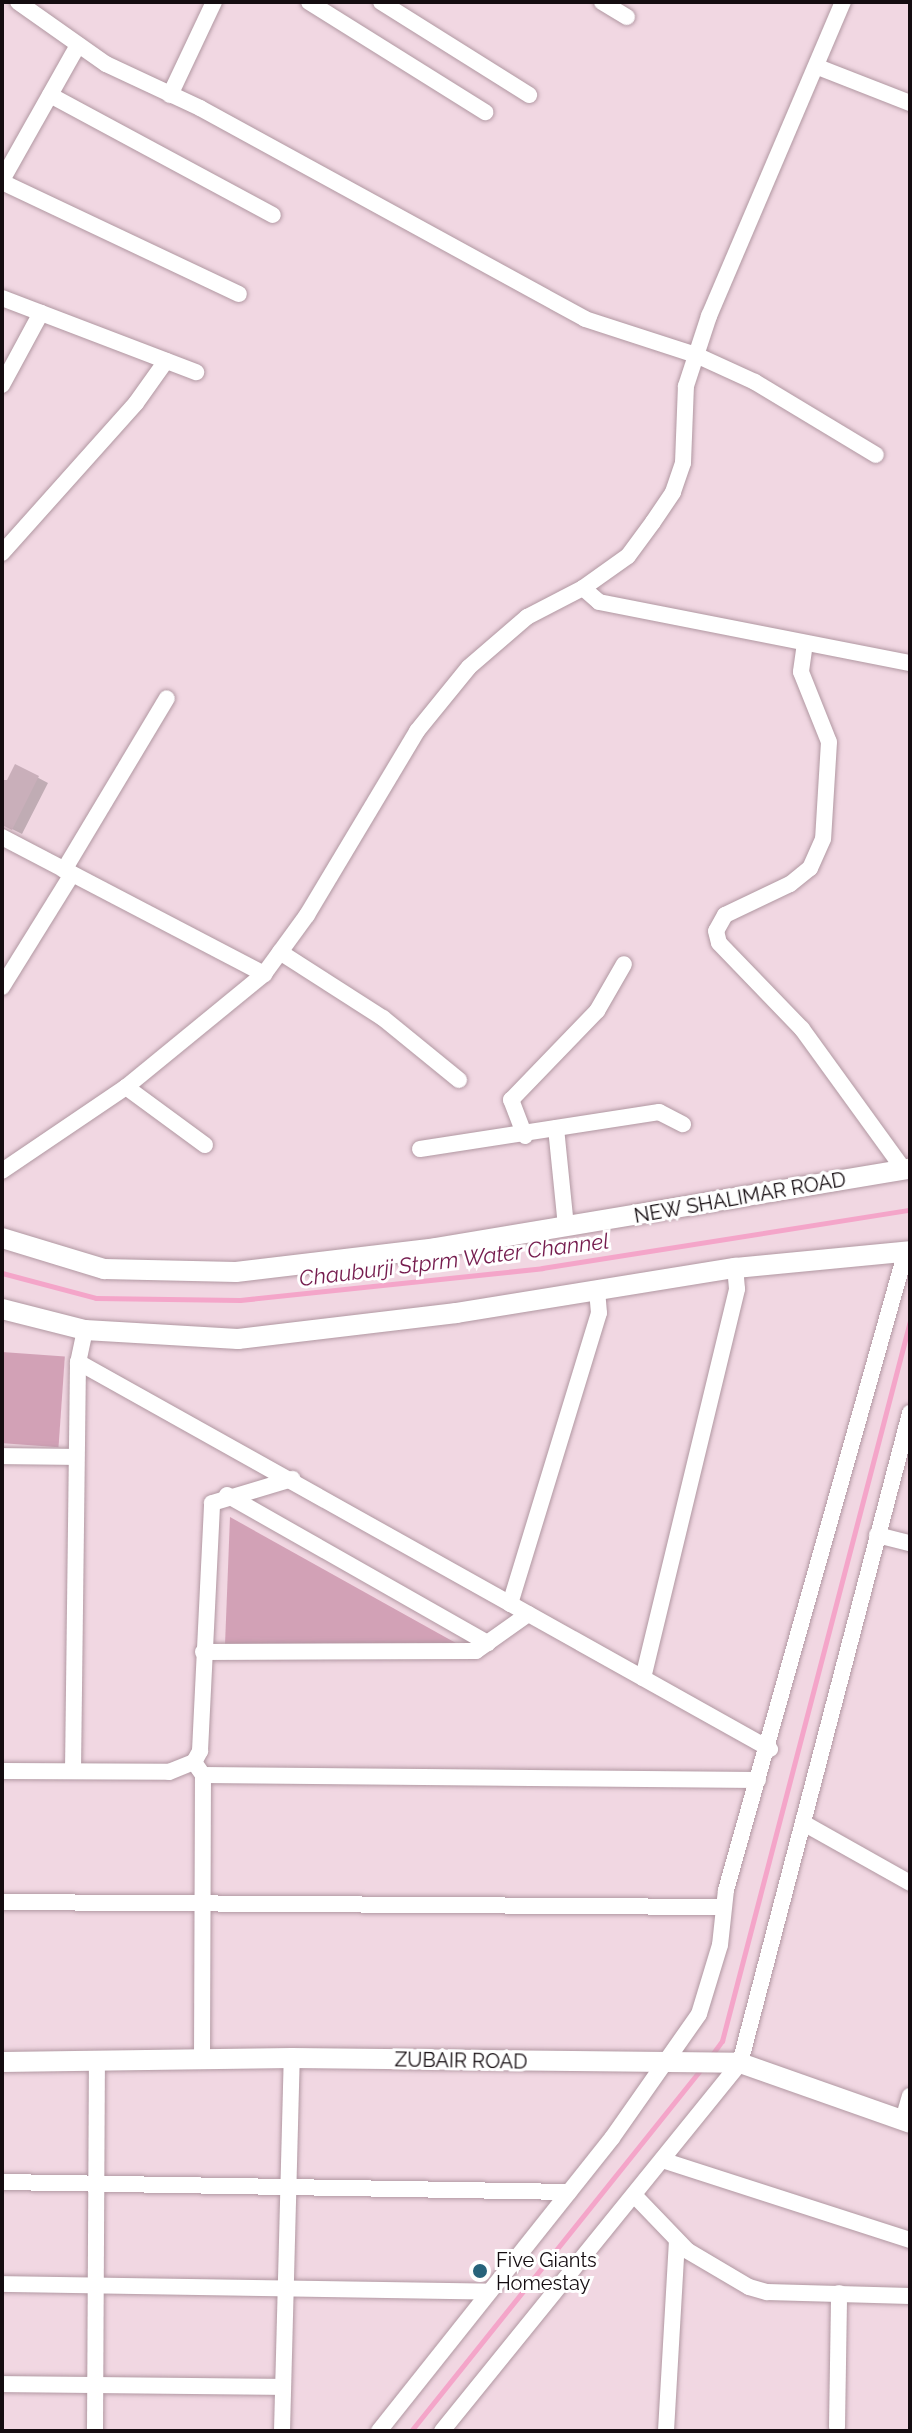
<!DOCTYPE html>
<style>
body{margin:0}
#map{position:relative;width:912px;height:2433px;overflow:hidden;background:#f1d7e2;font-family:Raleway,sans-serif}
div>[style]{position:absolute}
.green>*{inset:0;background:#d2a1b6;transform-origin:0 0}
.shadow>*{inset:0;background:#0003}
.stream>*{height:5px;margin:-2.5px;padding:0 2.5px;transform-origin:2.5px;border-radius:2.5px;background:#f4a5c9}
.building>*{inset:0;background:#c9afba}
.roads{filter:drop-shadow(0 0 2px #b198a2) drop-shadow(0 0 2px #b198a2)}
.minor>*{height:16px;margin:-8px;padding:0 8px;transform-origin:8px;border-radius:8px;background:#fff}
.tertiary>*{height:20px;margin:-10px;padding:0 10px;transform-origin:10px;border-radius:10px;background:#fff}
.dots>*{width:22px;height:22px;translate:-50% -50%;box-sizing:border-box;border:4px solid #fff;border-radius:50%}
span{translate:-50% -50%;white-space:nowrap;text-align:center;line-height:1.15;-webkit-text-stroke:6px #fff;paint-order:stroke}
.street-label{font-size:20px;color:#140c10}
.poi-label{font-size:20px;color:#140c10}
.left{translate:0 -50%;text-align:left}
.water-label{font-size:22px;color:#751c4e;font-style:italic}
.frame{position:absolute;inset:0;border:4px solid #140c10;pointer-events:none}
</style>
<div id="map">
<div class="green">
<i style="left:2px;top:1352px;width:63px;height:91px;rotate:4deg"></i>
<i style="clip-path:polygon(230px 1517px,463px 1647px,225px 1645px)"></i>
</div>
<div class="shadow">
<i style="clip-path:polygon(16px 766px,48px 783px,22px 834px,2px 824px,2px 782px,8px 782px)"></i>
</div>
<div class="stream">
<i style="left:2px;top:1273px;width:97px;rotate:14.9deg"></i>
<i style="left:96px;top:1298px;width:144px;rotate:0.8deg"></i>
<i style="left:240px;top:1300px;width:304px;rotate:-6deg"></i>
<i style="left:542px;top:1268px;width:373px;rotate:-9deg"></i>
<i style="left:711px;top:2056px;width:19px;rotate:-54deg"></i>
<i style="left:722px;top:2041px;width:744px;rotate:-75.37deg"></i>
<i style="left:411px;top:2431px;width:462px;rotate:-51.3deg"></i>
</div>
<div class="building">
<i style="clip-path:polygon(15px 764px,39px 776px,12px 830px,2px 825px,2px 780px,7px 780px)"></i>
</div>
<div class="roads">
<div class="minor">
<i style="left:18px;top:2px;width:108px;rotate:35.2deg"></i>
<i style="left:106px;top:64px;width:104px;rotate:25.1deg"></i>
<i style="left:200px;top:108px;width:439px;rotate:28.7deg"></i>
<i style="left:585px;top:319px;width:117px;rotate:18deg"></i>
<i style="left:696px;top:355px;width:65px;rotate:24.6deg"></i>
<i style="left:755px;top:382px;width:141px;rotate:31.1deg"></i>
<i style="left:309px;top:2px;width:208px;rotate:32deg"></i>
<i style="left:381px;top:2px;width:175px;rotate:32.1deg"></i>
<i style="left:602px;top:2px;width:29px;rotate:31deg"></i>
<i style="left:818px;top:67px;width:99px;rotate:21.4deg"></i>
<i style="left:50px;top:95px;width:253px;rotate:28.3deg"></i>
<i style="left:170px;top:95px;width:103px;rotate:-64.7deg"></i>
<i style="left:2px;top:180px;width:155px;rotate:-60.6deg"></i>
<i style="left:2px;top:182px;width:262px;rotate:25.3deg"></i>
<i style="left:2px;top:298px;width:208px;rotate:20.9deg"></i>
<i style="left:2px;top:385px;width:82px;rotate:-61.6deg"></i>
<i style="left:2px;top:553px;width:201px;rotate:-48.2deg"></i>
<i style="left:136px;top:403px;width:52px;rotate:-54.5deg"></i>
<i style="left:583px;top:588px;width:21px;rotate:41deg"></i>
<i style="left:599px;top:602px;width:317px;rotate:11.1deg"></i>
<i style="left:805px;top:643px;width:29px;rotate:98deg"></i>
<i style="left:801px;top:672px;width:75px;rotate:68.2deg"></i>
<i style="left:829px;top:742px;width:97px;rotate:93.5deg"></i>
<i style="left:823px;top:839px;width:32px;rotate:114deg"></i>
<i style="left:810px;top:868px;width:26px;rotate:141deg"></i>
<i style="left:790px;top:884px;width:72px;rotate:154.5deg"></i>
<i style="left:725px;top:915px;width:18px;rotate:119deg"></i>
<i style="left:716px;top:931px;width:12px;rotate:76deg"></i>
<i style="left:719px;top:943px;width:120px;rotate:46deg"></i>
<i style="left:802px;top:1029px;width:174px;rotate:54.1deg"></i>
<i style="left:2px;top:837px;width:296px;rotate:27.6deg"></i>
<i style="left:64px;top:870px;width:200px;rotate:-59.1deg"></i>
<i style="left:280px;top:952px;width:122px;rotate:32.7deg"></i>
<i style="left:383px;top:1018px;width:98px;rotate:39.2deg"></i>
<i style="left:2px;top:987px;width:133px;rotate:-58.2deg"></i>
<i style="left:126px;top:1087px;width:98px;rotate:36.3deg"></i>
<i style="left:556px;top:1128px;width:100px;rotate:84.2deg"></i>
<i style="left:525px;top:1136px;width:39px;rotate:-111deg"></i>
<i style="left:511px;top:1100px;width:124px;rotate:-46deg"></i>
<i style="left:597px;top:1011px;width:54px;rotate:-60.1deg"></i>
<i style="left:420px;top:1149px;width:242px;rotate:-8.8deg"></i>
<i style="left:659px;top:1112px;width:27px;rotate:27deg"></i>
<i style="left:2px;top:1171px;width:150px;rotate:-34.1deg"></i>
<i style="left:126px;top:1087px;width:178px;rotate:-39.3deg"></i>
<i style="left:264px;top:974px;width:73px;rotate:-53.9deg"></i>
<i style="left:307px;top:915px;width:214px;rotate:-59.1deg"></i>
<i style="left:417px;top:731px;width:82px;rotate:-50.9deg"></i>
<i style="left:469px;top:667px;width:77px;rotate:-40.8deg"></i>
<i style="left:527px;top:617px;width:63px;rotate:-27.4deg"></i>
<i style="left:583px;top:588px;width:55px;rotate:-35.4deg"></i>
<i style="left:628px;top:556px;width:42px;rotate:-53.7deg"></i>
<i style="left:653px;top:522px;width:36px;rotate:-56deg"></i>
<i style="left:673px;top:492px;width:31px;rotate:-71deg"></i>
<i style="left:683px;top:463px;width:77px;rotate:-87.8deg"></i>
<i style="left:686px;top:386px;width:74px;rotate:-71.8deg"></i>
<i style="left:709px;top:316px;width:341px;rotate:-66.9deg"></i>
<i style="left:85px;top:1330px;width:33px;rotate:102deg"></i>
<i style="left:78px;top:1362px;width:793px;rotate:29.22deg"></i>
<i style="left:2px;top:1456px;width:72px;rotate:0.8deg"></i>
<i style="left:227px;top:1495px;width:300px;rotate:29.6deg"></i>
<i style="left:877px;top:1535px;width:34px;rotate:14deg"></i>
<i style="left:510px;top:1604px;width:304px;rotate:-73deg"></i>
<i style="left:599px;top:1313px;width:23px;rotate:-95deg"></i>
<i style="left:203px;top:1652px;width:273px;rotate:-0.2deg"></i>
<i style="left:476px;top:1651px;width:64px;rotate:-35.4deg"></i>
<i style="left:643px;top:1678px;width:400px;rotate:-76.4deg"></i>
<i style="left:737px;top:1289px;width:21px;rotate:-95deg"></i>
<i style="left:2px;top:1771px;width:167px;rotate:0.3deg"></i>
<i style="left:169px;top:1772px;width:27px;rotate:-22deg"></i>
<i style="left:73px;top:1771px;width:409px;rotate:-89.3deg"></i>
<i style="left:203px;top:1775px;width:555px;rotate:0.52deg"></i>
<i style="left:805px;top:1824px;width:120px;rotate:29.3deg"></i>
<i style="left:2px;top:1902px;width:721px;rotate:0.4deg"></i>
<i style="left:202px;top:2059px;width:284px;rotate:-89.8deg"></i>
<i style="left:203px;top:1775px;width:16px;rotate:-125deg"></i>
<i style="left:194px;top:1762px;width:13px;rotate:-61deg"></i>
<i style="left:200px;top:1751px;width:248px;rotate:-87.2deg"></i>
<i style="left:212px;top:1503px;width:84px;rotate:-16.7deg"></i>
<i style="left:903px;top:2120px;width:25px;rotate:-74deg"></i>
<i style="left:662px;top:2160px;width:261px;rotate:17.9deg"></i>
<i style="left:2px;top:2182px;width:567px;rotate:1.01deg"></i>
<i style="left:635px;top:2196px;width:76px;rotate:46.1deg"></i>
<i style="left:688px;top:2251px;width:71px;rotate:30.5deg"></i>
<i style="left:749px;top:2287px;width:19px;rotate:16deg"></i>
<i style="left:767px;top:2292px;width:143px;rotate:1.6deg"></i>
<i style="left:2px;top:2284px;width:487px;rotate:0.9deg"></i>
<i style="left:2px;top:2384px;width:281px;rotate:0.6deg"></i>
<i style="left:837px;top:2427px;width:134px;rotate:-89.1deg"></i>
<i style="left:95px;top:2431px;width:370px;rotate:-89.7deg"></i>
<i style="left:282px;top:2431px;width:373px;rotate:-88.5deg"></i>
<i style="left:379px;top:2431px;width:374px;rotate:-51.5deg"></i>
<i style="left:612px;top:2138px;width:151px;rotate:-54.9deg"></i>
<i style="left:699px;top:2014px;width:72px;rotate:-73.1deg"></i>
<i style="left:720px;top:1945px;width:55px;rotate:-83.8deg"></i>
<i style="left:726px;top:1890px;width:664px;rotate:-74.27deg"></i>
<i style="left:442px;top:2431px;width:474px;rotate:-51deg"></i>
<i style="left:740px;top:2063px;width:672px;rotate:-75.34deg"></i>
<i style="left:666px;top:2431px;width:189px;rotate:-86.7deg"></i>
</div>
<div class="tertiary">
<i style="left:2px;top:1238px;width:107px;rotate:16.9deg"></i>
<i style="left:104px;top:1269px;width:132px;rotate:1.3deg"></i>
<i style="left:236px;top:1272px;width:201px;rotate:-6.8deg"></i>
<i style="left:436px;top:1248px;width:481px;rotate:-9.5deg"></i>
<i style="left:2px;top:1309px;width:86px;rotate:14.2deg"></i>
<i style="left:85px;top:1330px;width:153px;rotate:3.4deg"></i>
<i style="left:238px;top:1339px;width:220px;rotate:-6.8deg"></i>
<i style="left:456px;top:1313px;width:283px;rotate:-9.2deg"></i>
<i style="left:735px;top:1268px;width:176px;rotate:-5.5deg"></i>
<i style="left:2px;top:2062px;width:290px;rotate:-0.8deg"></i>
<i style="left:292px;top:2058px;width:448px;rotate:0.6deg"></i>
<i style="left:740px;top:2063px;width:180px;rotate:19.4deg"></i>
</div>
</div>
<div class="dots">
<i style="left:480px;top:2271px;background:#28637b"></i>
</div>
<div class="street-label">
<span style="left:740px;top:1198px;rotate:-10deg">NEW SHALIMAR ROAD</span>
<span style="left:461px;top:2061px;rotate:1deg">ZUBAIR ROAD</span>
</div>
<div class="poi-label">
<span class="left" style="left:496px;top:2272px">Five Giants<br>Homestay</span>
</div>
<div class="water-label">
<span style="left:454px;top:1260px;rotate:-7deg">Chauburji Stprm Water Channel</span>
</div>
<div class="frame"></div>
</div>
